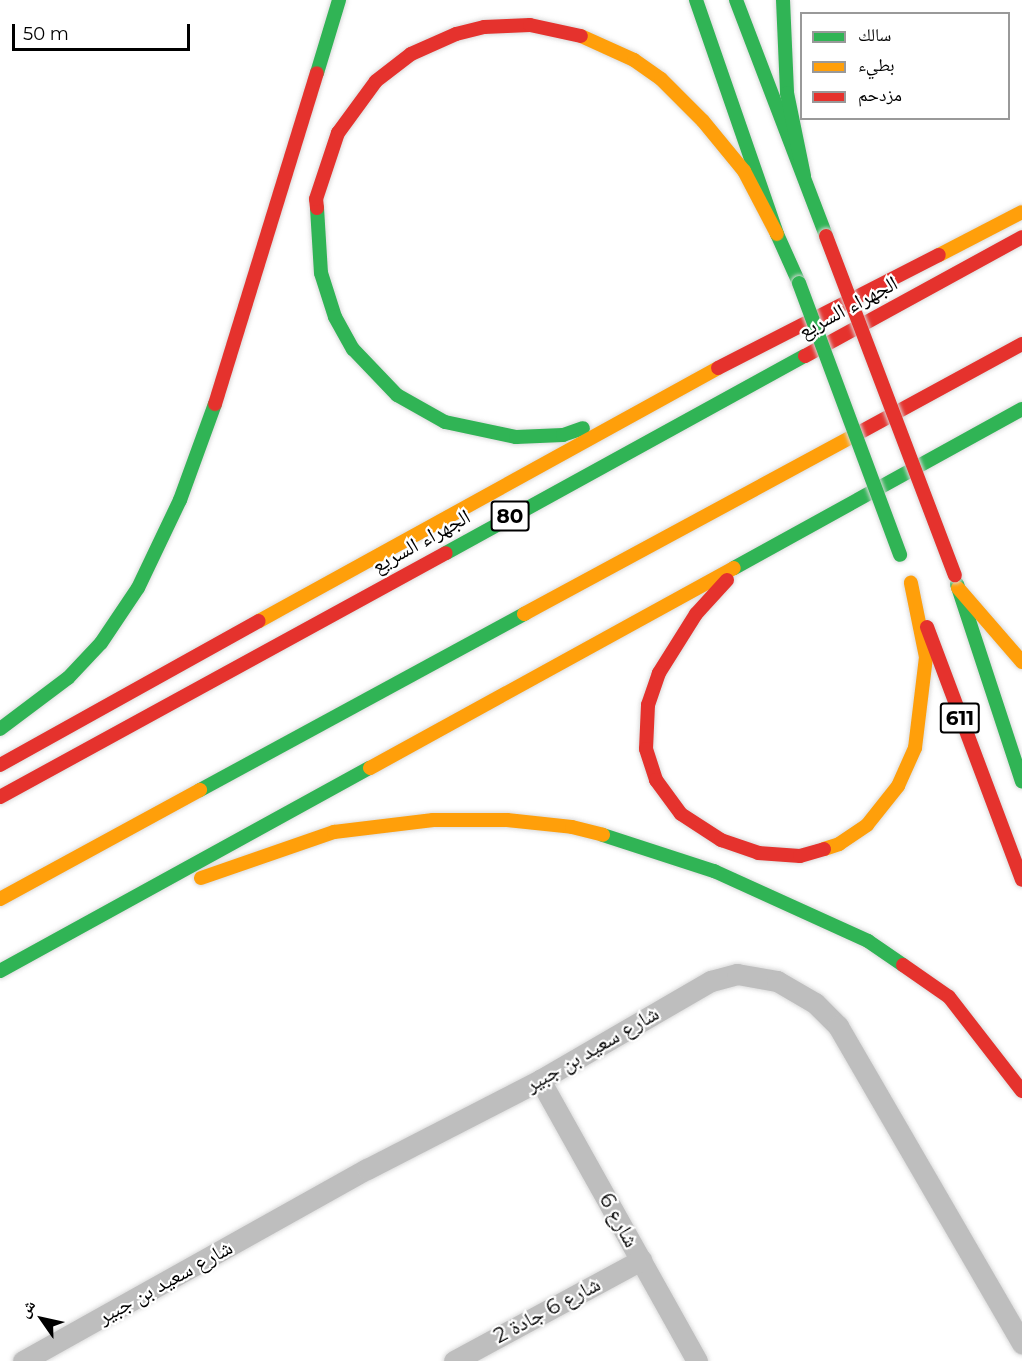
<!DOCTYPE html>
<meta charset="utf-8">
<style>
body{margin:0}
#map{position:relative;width:1022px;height:1361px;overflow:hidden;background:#fff;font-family:Montserrat,"Noto Naskh Arabic",sans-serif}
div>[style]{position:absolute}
.roads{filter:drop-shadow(0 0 2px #dbdbdb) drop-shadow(0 0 2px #dbdbdb)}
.street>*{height:21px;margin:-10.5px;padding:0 10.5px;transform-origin:10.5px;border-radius:10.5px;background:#bebebe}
.fast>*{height:14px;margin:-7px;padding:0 7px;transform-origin:7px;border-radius:7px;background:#30b455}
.slow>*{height:14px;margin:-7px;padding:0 7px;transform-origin:7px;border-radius:7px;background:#ff9f0a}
.jam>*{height:14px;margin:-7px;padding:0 7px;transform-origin:7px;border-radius:7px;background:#e5322d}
.bridges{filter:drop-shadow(0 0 2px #dbdbdb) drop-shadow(0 0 2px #dbdbdb)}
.fast-bridge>*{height:14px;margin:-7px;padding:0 7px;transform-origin:7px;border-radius:7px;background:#30b455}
.jam-bridge>*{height:14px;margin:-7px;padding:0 7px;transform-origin:7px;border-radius:7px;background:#e5322d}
span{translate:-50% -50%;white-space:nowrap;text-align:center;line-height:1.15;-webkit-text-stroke:4.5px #fff;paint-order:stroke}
.shield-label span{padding:2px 4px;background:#fff;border:2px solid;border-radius:4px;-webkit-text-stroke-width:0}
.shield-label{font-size:20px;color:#000;font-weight:700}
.street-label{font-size:21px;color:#000}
.legend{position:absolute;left:800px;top:12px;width:210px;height:108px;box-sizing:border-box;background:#fff;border:2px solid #999;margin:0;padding:8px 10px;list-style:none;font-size:18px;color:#000}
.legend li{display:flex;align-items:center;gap:12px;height:30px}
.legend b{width:30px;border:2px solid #999}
.north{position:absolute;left:12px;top:1289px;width:60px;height:60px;-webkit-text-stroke:4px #fff;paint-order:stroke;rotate:304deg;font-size:16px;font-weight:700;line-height:24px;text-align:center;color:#000}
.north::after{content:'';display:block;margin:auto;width:21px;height:27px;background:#000;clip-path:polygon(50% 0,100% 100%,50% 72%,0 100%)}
.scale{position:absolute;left:12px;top:24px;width:178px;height:27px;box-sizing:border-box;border:3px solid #000;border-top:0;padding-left:8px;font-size:18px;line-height:21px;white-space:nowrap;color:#000;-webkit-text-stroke:4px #fff;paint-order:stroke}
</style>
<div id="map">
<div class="roads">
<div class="street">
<i style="left:540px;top:1080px;width:322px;rotate:60.8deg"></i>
<i style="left:23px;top:1361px;width:394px;rotate:-29.2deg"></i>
<i style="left:367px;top:1169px;width:195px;rotate:-27.2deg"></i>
<i style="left:540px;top:1080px;width:198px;rotate:-30.1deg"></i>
<i style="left:711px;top:981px;width:27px;rotate:-15deg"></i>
<i style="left:737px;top:974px;width:41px;rotate:9.9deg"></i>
<i style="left:777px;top:981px;width:44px;rotate:30.1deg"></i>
<i style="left:815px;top:1003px;width:33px;rotate:45deg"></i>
<i style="left:838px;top:1026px;width:367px;rotate:59.9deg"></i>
<i style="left:454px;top:1361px;width:213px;rotate:-28.4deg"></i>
</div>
<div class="fast">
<i style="left:696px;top:0;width:248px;rotate:70.9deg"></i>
<i style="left:777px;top:234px;width:54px;rotate:65.8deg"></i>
<i style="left:736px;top:0;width:253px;rotate:69.1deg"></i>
<i style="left:783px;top:0;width:93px;rotate:87.5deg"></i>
<i style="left:787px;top:93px;width:85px;rotate:78.4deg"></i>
<i style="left:317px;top:73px;width:76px;rotate:-73.2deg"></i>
<i style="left:317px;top:208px;width:65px;rotate:86.5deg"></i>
<i style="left:321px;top:273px;width:46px;rotate:72.3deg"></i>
<i style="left:335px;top:317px;width:37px;rotate:61deg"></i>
<i style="left:353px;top:349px;width:64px;rotate:46.3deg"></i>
<i style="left:397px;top:395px;width:55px;rotate:29.4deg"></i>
<i style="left:445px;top:422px;width:73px;rotate:11.9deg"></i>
<i style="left:516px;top:437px;width:47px;rotate:-2.4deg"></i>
<i style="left:563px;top:435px;width:21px;rotate:-19deg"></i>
<i style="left:446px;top:553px;width:409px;rotate:-28.8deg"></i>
<i style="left:734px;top:568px;width:329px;rotate:-28.9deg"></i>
<i style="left:957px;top:584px;width:208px;rotate:71.8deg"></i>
<i style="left:0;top:729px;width:85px;rotate:-36.9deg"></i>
<i style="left:68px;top:678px;width:48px;rotate:-46.7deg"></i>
<i style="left:101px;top:643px;width:66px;rotate:-56.1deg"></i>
<i style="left:138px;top:588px;width:98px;rotate:-64.5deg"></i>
<i style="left:180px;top:500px;width:102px;rotate:-70deg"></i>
<i style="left:200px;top:790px;width:369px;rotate:-28.5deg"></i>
<i style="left:603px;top:835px;width:117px;rotate:18deg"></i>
<i style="left:714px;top:871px;width:169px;rotate:24.4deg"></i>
<i style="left:868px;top:941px;width:42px;rotate:34.4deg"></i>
<i style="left:0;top:971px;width:422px;rotate:-28.8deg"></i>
</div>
<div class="slow">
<i style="left:581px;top:36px;width:58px;rotate:24.4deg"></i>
<i style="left:634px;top:60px;width:33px;rotate:35deg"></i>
<i style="left:661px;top:79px;width:59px;rotate:45deg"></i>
<i style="left:703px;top:121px;width:65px;rotate:50.6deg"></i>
<i style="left:744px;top:171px;width:71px;rotate:62.4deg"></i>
<i style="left:939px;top:255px;width:93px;rotate:-27.4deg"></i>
<i style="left:958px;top:588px;width:98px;rotate:49.1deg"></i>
<i style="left:524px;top:614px;width:376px;rotate:-28.4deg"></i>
<i style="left:259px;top:621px;width:524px;rotate:-28.86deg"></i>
<i style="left:370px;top:768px;width:415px;rotate:-28.8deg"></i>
<i style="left:824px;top:849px;width:16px;rotate:-18deg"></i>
<i style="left:839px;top:844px;width:34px;rotate:-34deg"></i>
<i style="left:867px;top:825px;width:50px;rotate:-51.5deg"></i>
<i style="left:898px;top:786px;width:42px;rotate:-65.9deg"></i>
<i style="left:915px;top:748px;width:92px;rotate:-83.1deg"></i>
<i style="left:926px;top:657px;width:76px;rotate:-101.5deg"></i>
<i style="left:201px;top:878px;width:141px;rotate:-19.1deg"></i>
<i style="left:334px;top:832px;width:100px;rotate:-6.9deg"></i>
<i style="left:433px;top:820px;width:74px"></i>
<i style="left:507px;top:820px;width:65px;rotate:6.1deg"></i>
<i style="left:572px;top:827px;width:32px;rotate:14deg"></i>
<i style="left:0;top:899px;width:228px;rotate:-28.6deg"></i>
</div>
<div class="jam">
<i style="left:317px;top:208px;width:9px;rotate:-96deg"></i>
<i style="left:316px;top:199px;width:70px;rotate:-71.6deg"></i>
<i style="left:338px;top:133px;width:64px;rotate:-53.8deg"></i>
<i style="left:376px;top:81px;width:44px;rotate:-37.6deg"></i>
<i style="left:411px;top:54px;width:49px;rotate:-24deg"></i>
<i style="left:456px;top:34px;width:29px;rotate:-14deg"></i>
<i style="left:484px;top:27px;width:46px;rotate:-2.5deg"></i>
<i style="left:530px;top:25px;width:52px;rotate:12.2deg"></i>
<i style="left:805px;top:356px;width:247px;rotate:-28.7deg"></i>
<i style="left:718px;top:368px;width:248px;rotate:-27.1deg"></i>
<i style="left:215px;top:404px;width:346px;rotate:-72.9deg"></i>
<i style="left:855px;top:435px;width:190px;rotate:-28.6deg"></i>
<i style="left:727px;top:580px;width:46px;rotate:132.4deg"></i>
<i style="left:696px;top:614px;width:70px;rotate:122.1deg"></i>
<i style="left:659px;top:673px;width:34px;rotate:109deg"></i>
<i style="left:648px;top:705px;width:44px;rotate:92.6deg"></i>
<i style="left:646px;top:749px;width:33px;rotate:72deg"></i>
<i style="left:656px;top:780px;width:42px;rotate:53.7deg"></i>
<i style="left:681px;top:814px;width:48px;rotate:33deg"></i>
<i style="left:721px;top:840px;width:39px;rotate:19deg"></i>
<i style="left:758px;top:853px;width:42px;rotate:4.1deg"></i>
<i style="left:800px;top:856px;width:25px;rotate:-16deg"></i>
<i style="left:927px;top:627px;width:270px;rotate:69.4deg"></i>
<i style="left:0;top:765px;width:296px;rotate:-29.1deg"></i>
<i style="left:0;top:797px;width:508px;rotate:-28.68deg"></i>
<i style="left:903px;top:965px;width:56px;rotate:34.8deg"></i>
<i style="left:949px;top:997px;width:119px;rotate:52.2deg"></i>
</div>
</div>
<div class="bridges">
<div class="fast-bridge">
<i style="left:799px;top:283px;width:290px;rotate:69.6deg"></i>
</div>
<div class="jam-bridge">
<i style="left:826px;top:236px;width:363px;rotate:69.2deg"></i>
</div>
</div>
<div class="shield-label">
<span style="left:510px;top:516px">80</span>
<span style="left:960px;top:718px">611</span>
</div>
<div class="street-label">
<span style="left:848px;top:307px;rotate:-28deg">الجهراء السريع</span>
<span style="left:421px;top:541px;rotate:-29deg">الجهراء السريع</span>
<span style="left:592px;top:1049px;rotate:-30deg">شارع سعيد بن جبير</span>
<span style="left:619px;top:1220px;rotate:61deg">شارع 6</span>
<span style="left:165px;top:1282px;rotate:-29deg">شارع سعيد بن جبير</span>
<span style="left:547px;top:1310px;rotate:-28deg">شارع 6 جادة 2</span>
</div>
<ul class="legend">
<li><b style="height:8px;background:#30b455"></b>سالك</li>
<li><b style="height:8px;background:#ff9f0a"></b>بطيء</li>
<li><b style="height:8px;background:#e5322d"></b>مزدحم</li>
</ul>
<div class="north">ش</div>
<div class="scale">50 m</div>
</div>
